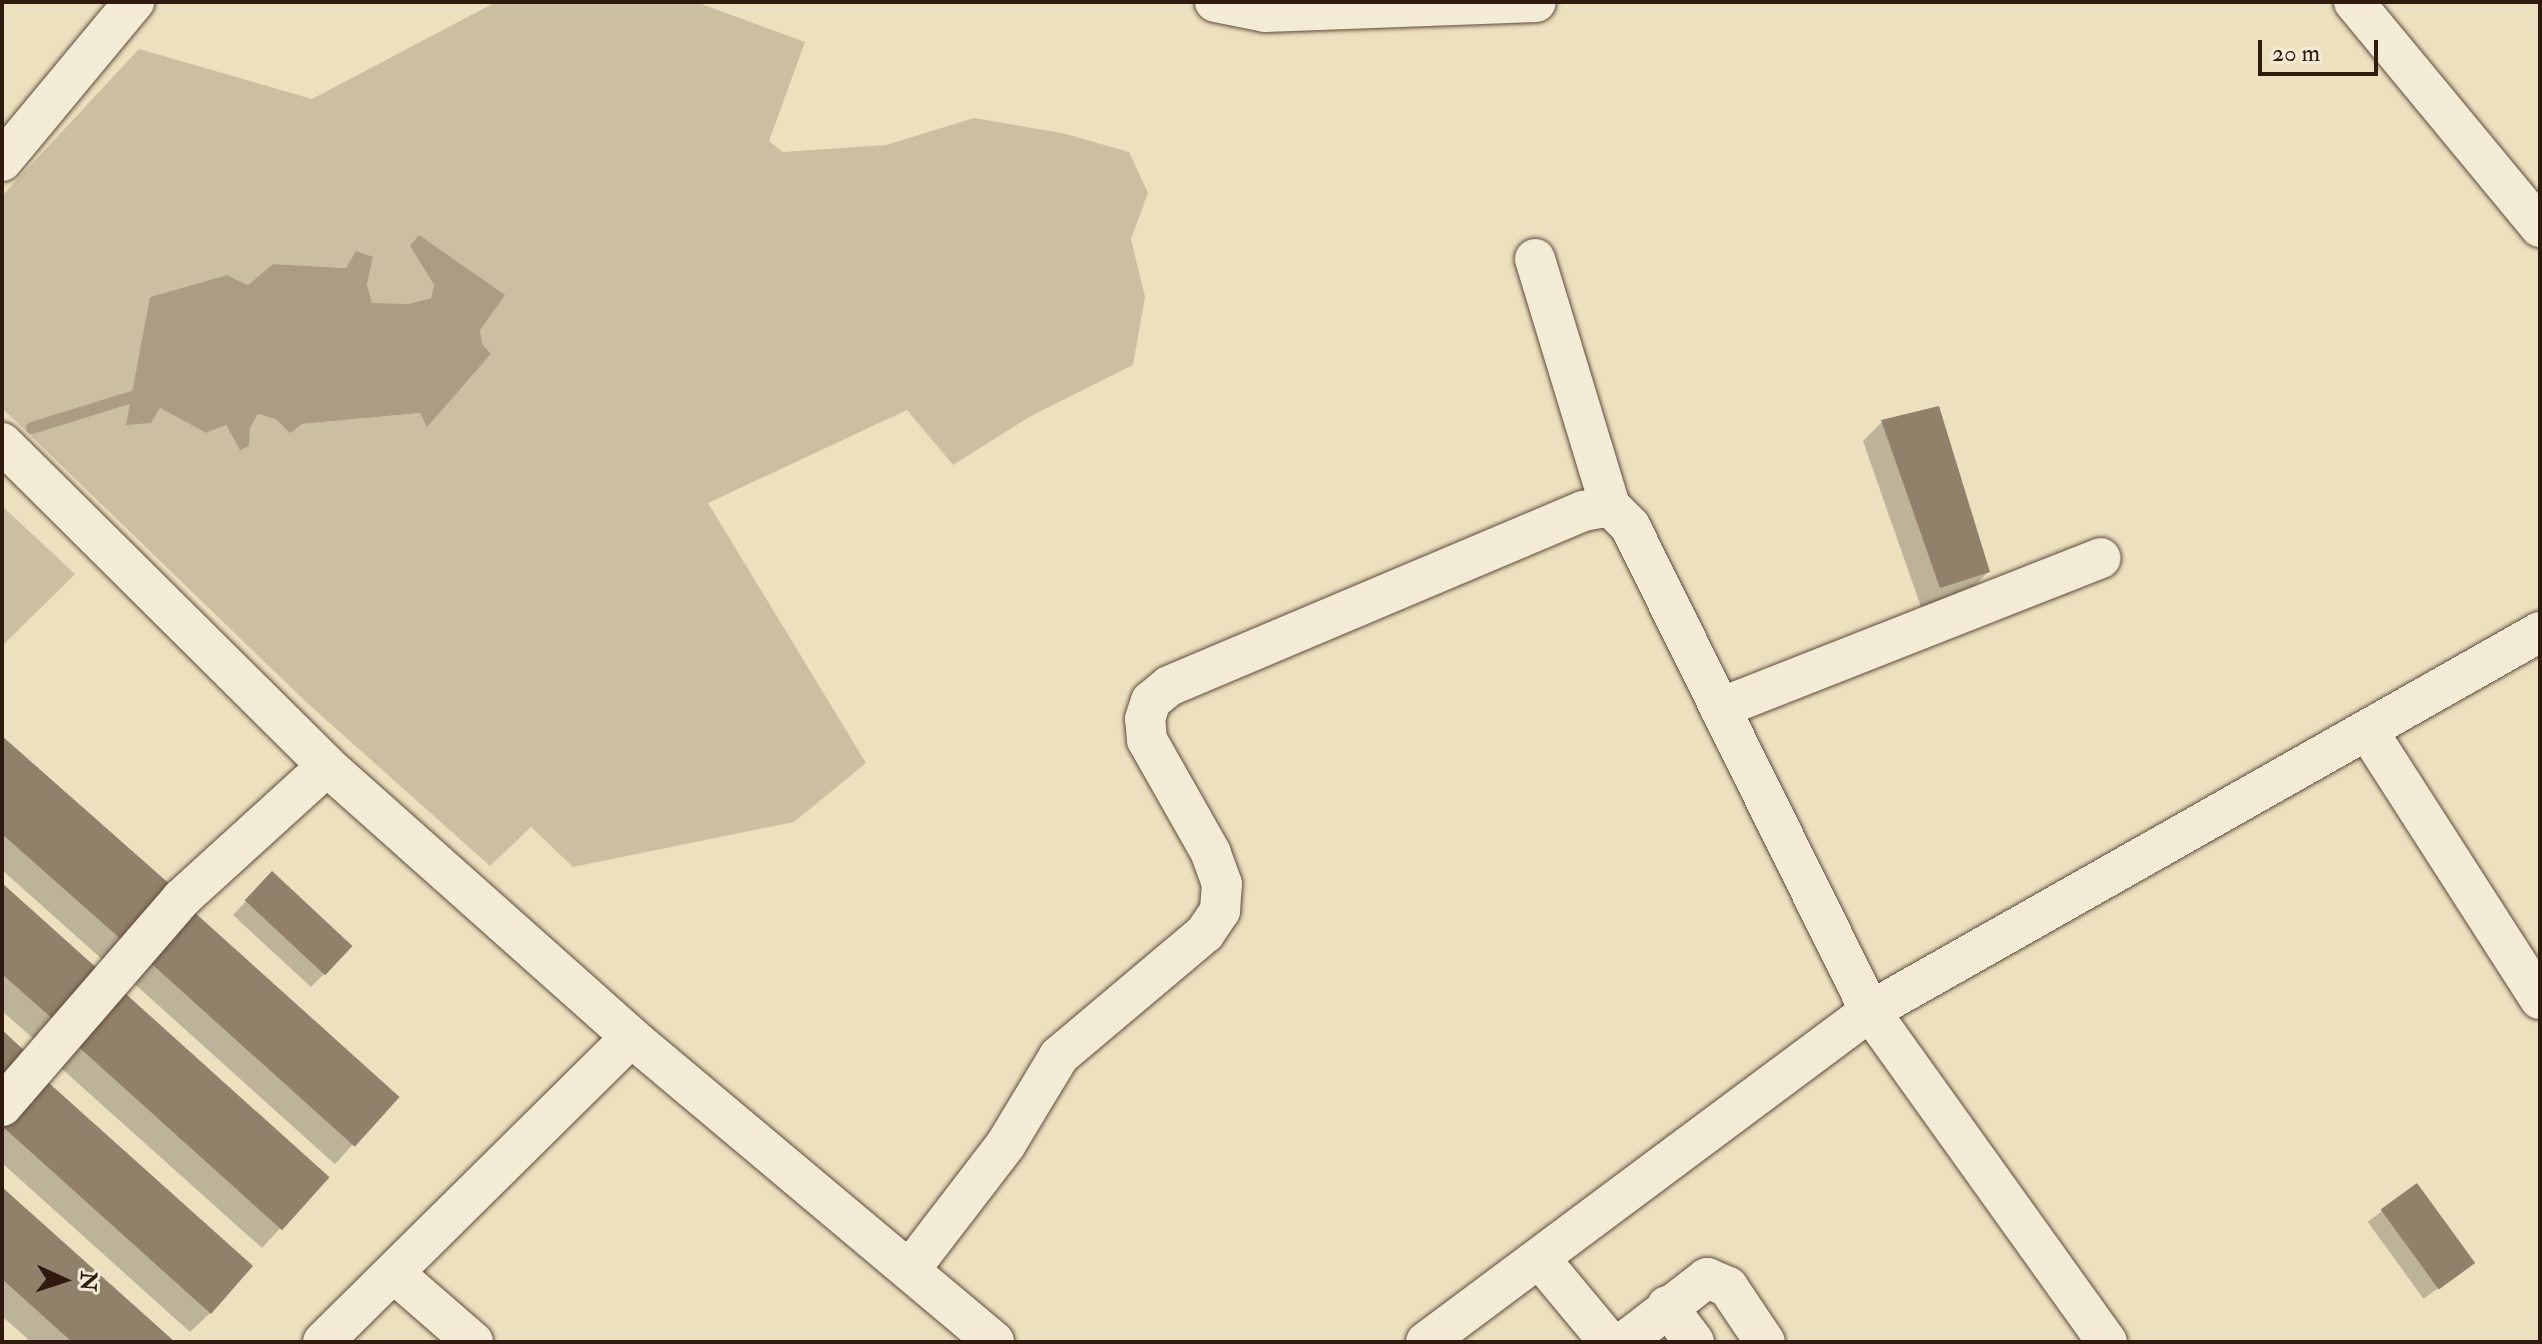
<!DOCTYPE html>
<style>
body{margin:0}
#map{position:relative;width:2542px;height:1344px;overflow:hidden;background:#ece0bf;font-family:"IM FELL Double Pica",serif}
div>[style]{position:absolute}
.green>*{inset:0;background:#ccbfa1}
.water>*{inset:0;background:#ac9d82}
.shadow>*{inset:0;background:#0003;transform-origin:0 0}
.stream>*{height:12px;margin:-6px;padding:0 6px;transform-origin:6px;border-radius:6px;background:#ac9d82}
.building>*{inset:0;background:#91816a;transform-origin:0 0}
.roads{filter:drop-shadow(0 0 2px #5e4c3a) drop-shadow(0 0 2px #5e4c3a)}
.minor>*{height:40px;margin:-20px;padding:0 20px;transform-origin:20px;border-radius:20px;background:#f3ebd5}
span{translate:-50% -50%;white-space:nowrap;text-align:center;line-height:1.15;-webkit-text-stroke:6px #f3ebd5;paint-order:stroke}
.frame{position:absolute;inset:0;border:4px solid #2f1b0d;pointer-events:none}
.north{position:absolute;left:24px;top:1240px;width:80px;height:80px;-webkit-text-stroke:6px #f3ebd5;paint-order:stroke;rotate:93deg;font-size:22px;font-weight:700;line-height:32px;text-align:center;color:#2f1b0d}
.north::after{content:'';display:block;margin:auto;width:28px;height:36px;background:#2f1b0d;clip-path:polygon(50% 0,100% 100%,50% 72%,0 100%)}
.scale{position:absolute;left:2258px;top:40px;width:120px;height:36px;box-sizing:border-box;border:4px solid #2f1b0d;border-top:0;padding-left:10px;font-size:24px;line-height:28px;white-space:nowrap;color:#2f1b0d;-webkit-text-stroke:6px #f3ebd5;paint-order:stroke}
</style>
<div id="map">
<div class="green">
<i style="clip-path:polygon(evenodd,496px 2px,696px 2px,805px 42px,769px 141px,783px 152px,886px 145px,974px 118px,1062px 133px,1129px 152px,1148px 193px,1131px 239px,1145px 297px,1133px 365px,1029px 417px,953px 465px,907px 410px,708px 503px,866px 763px,794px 822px,573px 867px,531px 827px,490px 866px,306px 702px,2px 408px,2px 196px,139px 49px,312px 99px,496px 2px,410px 246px,490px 310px,480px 330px,481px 344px,491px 354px,427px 426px,421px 413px,302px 424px,258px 414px,250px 428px,249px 446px,240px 449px,226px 425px,206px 433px,160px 408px,148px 324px,150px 297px,227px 275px,248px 285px,273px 264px,346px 268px,373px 257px,367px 285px,372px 304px,408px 304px,431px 298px,434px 285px,410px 246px)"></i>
<i style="clip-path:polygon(2px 506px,75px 574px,2px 646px)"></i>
</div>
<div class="water">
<i style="clip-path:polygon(419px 235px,505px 295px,480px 330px,482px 344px,491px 354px,427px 427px,420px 413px,302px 424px,290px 433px,276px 419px,258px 414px,250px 428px,249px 446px,240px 450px,226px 425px,206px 433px,160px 408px,151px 423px,126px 425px,150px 297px,227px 275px,248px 285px,273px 264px,346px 268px,356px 251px,373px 257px,367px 285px,372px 303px,408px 304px,431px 298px,434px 285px,410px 246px)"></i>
</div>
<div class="shadow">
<i style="clip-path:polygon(1882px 422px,1988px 572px,1969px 592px,1921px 607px,1863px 441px)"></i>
<i style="clip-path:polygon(2px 738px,170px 888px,103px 960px,2px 870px)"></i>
<i style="clip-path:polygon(2px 886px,54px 1020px,35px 1040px,2px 1011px)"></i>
<i style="clip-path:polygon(259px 887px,324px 974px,311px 987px,233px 915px)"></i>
<i style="left:193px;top:914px;width:273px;height:91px;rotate:42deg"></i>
<i style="clip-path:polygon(98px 1008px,327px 1177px,262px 1248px,52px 1060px)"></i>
<i style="clip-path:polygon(2px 1118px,210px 1313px,190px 1332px,2px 1163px)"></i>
<i style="left:2417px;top:1186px;width:95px;height:61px;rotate:54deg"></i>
<i style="clip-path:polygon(2px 1190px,172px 1342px,31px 1342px,2px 1316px)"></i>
</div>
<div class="stream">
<i style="left:32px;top:428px;width:118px;rotate:-17.2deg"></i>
</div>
<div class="building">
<i style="clip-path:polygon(1939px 406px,1990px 572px,1940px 588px,1881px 420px)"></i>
<i style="clip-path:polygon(2px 736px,173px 887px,124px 942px,2px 834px)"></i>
<i style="left:272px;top:871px;width:110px;height:40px;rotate:43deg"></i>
<i style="clip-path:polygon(2px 883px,100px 971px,56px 1022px,2px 974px)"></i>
<i style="left:193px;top:911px;width:278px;height:67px;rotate:42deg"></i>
<i style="left:117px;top:986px;width:286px;height:71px;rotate:42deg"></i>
<i style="clip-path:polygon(2px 1030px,26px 1052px,2px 1079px)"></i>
<i style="clip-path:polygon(40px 1075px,253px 1266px,211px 1314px,2px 1126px,2px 1117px)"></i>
<i style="left:2417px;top:1183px;width:99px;height:45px;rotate:54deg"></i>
<i style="clip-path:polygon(2px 1187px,175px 1342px,72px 1342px,2px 1279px)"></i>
</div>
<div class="roads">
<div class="minor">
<i style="left:1215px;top:2px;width:51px;rotate:11.3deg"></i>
<i style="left:1265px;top:12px;width:271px;rotate:-2.1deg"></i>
<i style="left:2354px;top:2px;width:292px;rotate:50.4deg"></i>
<i style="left:2px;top:161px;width:207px;rotate:-50.3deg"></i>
<i style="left:1535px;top:259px;width:258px;rotate:73.1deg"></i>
<i style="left:2px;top:443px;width:458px;rotate:44.8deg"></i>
<i style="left:327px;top:766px;width:407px;rotate:41.7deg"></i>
<i style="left:631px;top:1037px;width:474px;rotate:40deg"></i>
<i style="left:1720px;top:708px;width:409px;rotate:-21.5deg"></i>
<i style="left:2369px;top:733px;width:316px;rotate:57.3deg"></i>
<i style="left:2px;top:1106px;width:274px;rotate:-49.1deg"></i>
<i style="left:181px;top:899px;width:197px;rotate:-42.3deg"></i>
<i style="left:1540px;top:1259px;width:108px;rotate:50.3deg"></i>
<i style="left:911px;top:1268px;width:156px;rotate:-52.5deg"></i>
<i style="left:1006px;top:1144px;width:103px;rotate:-58.9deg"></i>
<i style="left:1059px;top:1056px;width:191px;rotate:-40.1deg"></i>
<i style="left:1205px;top:933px;width:27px;rotate:-56deg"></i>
<i style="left:1220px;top:911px;width:27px;rotate:-86deg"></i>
<i style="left:1222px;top:884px;width:33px;rotate:-110deg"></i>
<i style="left:1211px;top:853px;width:130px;rotate:-119.5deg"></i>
<i style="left:1147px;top:740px;width:21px;rotate:-95deg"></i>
<i style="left:1145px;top:719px;width:19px;rotate:-72deg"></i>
<i style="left:1151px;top:701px;width:23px;rotate:-40deg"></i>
<i style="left:1169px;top:686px;width:449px;rotate:-22.9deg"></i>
<i style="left:1583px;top:511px;width:27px;rotate:-10deg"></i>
<i style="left:1610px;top:506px;width:28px;rotate:45deg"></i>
<i style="left:1630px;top:526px;width:541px;rotate:63.67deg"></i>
<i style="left:1870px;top:1011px;width:407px;rotate:54.4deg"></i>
<i style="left:396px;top:1275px;width:102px;rotate:41deg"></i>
<i style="left:1667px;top:1306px;width:45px;rotate:53.1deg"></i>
<i style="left:323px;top:1342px;width:433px;rotate:-44.7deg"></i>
<i style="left:1426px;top:1342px;width:554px;rotate:-36.7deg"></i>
<i style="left:1870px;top:1011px;width:770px;rotate:-29.5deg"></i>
<i style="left:1624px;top:1342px;width:105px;rotate:-37.6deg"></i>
<i style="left:1707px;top:1278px;width:23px;rotate:23deg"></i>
<i style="left:1728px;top:1287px;width:66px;rotate:56.1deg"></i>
</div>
</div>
<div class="frame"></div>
<div class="north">N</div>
<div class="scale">20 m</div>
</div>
